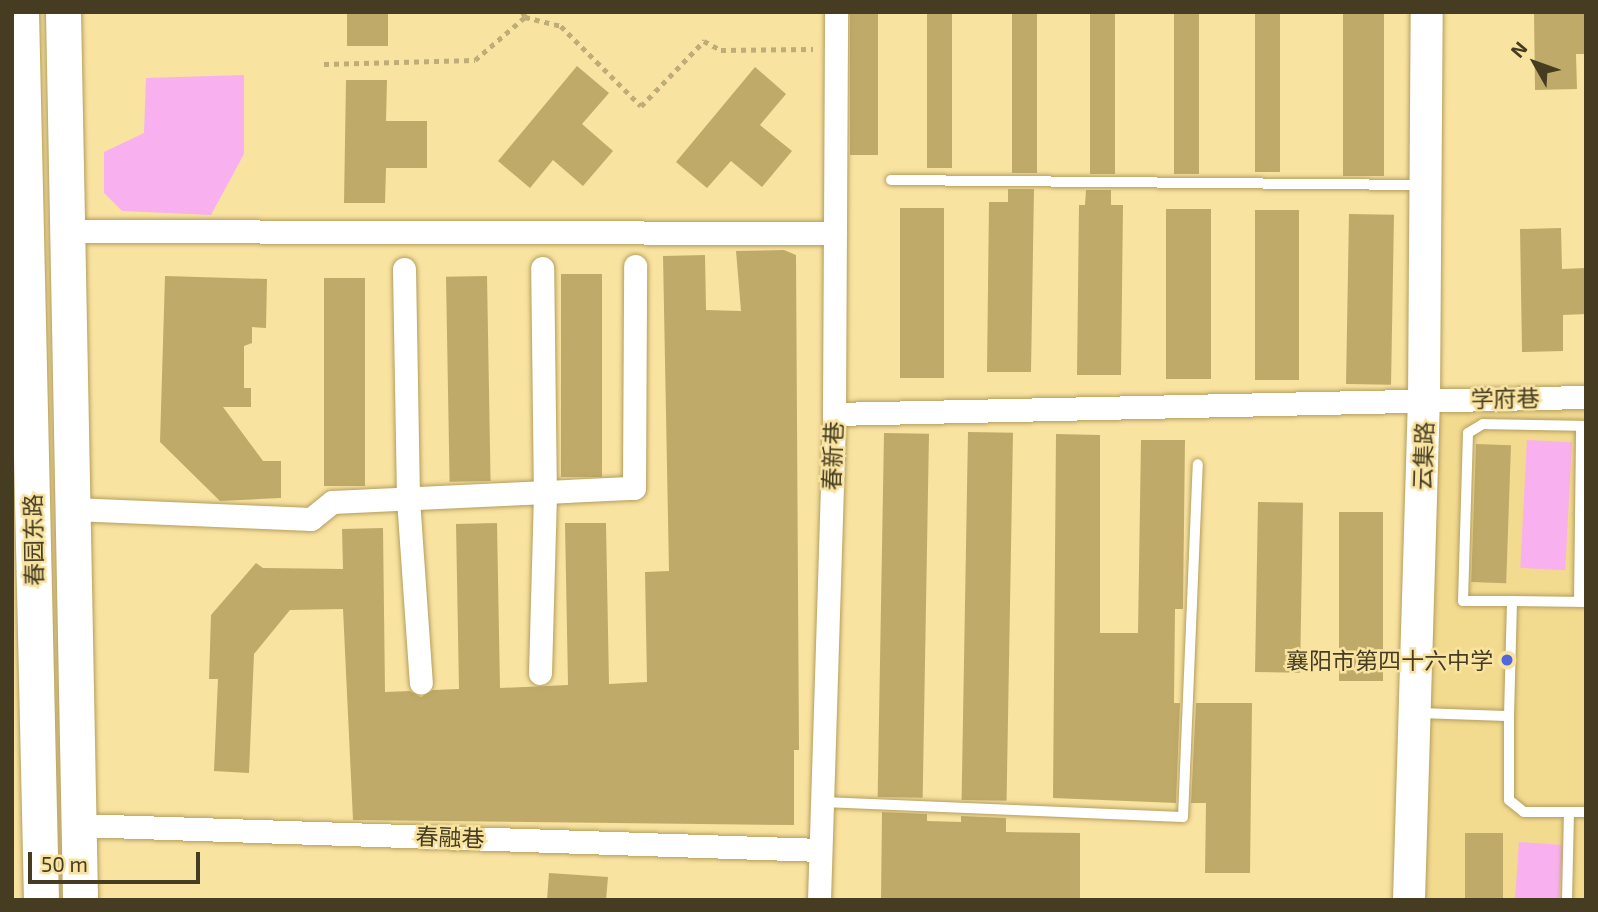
<!DOCTYPE html>
<meta charset="utf-8">
<style>
body{margin:0}
#map{position:relative;width:1598px;height:912px;overflow:hidden;background:#f9e3a0;font-family:"Exo 2","Noto Sans SC",sans-serif}
div>[style]{position:absolute}
.built>*{inset:0;background:#f2da8f}
.green>*{inset:0;background:#f8b1ee;transform-origin:0 0}
.building>*{inset:0;background:#bfaa69;transform-origin:0 0}
.path>*{height:4.5px;margin-top:-2.25px;transform-origin:0;background:repeating-linear-gradient(90deg,#bfad77 0 5px,transparent 0 10px)}
.roads{filter:drop-shadow(0 0 2px #b49e5e) drop-shadow(0 0 2px #b49e5e)}
.lane>*{height:10px;margin:-5px;padding:0 5px;transform-origin:5px;border-radius:5px;background:#fff}
.street>*{height:23px;margin:-11.5px;padding:0 11.5px;transform-origin:11.5px;border-radius:11.5px;background:#fff}
.secondary>*{height:32px;margin:-16px;padding:0 16px;transform-origin:16px;border-radius:16px;background:#fff}
.primary>*{height:35px;margin:-17.5px;padding:0 17.5px;transform-origin:17.5px;border-radius:17.5px;background:#fff}
.dots>*{width:19px;height:19px;translate:-50% -50%;box-sizing:border-box;border:4px solid #f9e3a0;border-radius:50%}
span{translate:-50% -50%;white-space:nowrap;text-align:center;line-height:1.15;-webkit-text-stroke:5px #f9e3a0;paint-order:stroke}
.street-label{font-size:23px;color:#453c21}
.poi-label{font-size:23px;color:#453c21}
.right{translate:-100% -50%;text-align:right}
.frame{position:absolute;inset:0;border:14px solid #453c21;pointer-events:none}
.north{position:absolute;left:1500px;top:28px;width:70px;height:70px;-webkit-text-stroke:5px #f9e3a0;paint-order:stroke;rotate:310deg;font-size:19px;font-weight:700;line-height:28px;text-align:center;color:#453c21}
.north::after{content:'';display:block;margin:auto;width:24px;height:32px;background:#453c21;clip-path:polygon(50% 0,100% 100%,50% 72%,0 100%)}
.scale{position:absolute;left:28px;top:852px;width:172px;height:32px;box-sizing:border-box;border:4px solid #453c21;border-top:0;padding-left:9px;font-size:21px;line-height:24px;white-space:nowrap;color:#453c21;-webkit-text-stroke:5px #f9e3a0;paint-order:stroke}
</style>
<div id="map">
<div class="built">
<i style="clip-path:polygon(1458px 405px,1586px 407px,1586px 900px,1420px 900px,1437px 421px)"></i>
</div>
<div class="green">
<i style="clip-path:polygon(244px 75px,244px 154px,211px 215px,122px 211px,104px 193px,104px 152px,144px 133px,146px 78px)"></i>
<i style="left:1527px;top:440px;width:45px;height:128px;rotate:3deg"></i>
<i style="left:1519px;top:842px;width:44px;height:58px;rotate:4deg"></i>
</div>
<div class="building">
<i style="left:347px;top:12px;width:41px;height:34px"></i>
<i style="left:850px;top:12px;width:28px;height:143px"></i>
<i style="left:927px;top:12px;width:25px;height:156px"></i>
<i style="left:1012px;top:12px;width:25px;height:161px"></i>
<i style="left:1090px;top:12px;width:25px;height:162px"></i>
<i style="left:1174px;top:12px;width:25px;height:162px"></i>
<i style="left:1255px;top:12px;width:25px;height:160px"></i>
<i style="left:1343px;top:12px;width:41px;height:164px"></i>
<i style="clip-path:polygon(1534px 12px,1586px 12px,1586px 54px,1576px 54px,1577px 89px,1535px 90px)"></i>
<i style="clip-path:polygon(577px 66px,609px 93px,582px 124px,613px 151px,583px 186px,553px 160px,530px 188px,498px 161px)"></i>
<i style="clip-path:polygon(755px 67px,786px 94px,760px 125px,792px 151px,762px 187px,731px 161px,707px 188px,676px 162px)"></i>
<i style="clip-path:polygon(346px 80px,387px 80px,386px 121px,427px 121px,427px 168px,386px 168px,385px 203px,344px 203px)"></i>
<i style="clip-path:polygon(1008px 189px,1034px 189px,1031px 372px,987px 372px,989px 202px,1008px 202px)"></i>
<i style="clip-path:polygon(1086px 190px,1111px 190px,1111px 205px,1123px 205px,1121px 375px,1077px 375px,1079px 205px,1085px 205px)"></i>
<i style="left:900px;top:208px;width:44px;height:170px"></i>
<i style="left:1166px;top:209px;width:45px;height:170px"></i>
<i style="left:1255px;top:210px;width:44px;height:170px"></i>
<i style="left:1349px;top:214px;width:45px;height:170px;rotate:1deg"></i>
<i style="clip-path:polygon(1561px 228px,1562px 269px,1586px 268px,1586px 314px,1563px 315px,1563px 351px,1522px 352px,1520px 229px)"></i>
<i style="clip-path:polygon(784px 250px,796px 255px,799px 750px,794px 750px,794px 825px,353px 820px,343px 609px,290px 610px,254px 654px,249px 773px,214px 771px,218px 679px,209px 679px,211px 615px,256px 563px,263px 568px,343px 569px,342px 529px,383px 528px,385px 692px,410px 691px,421px 697px,433px 690px,459px 689px,456px 524px,497px 523px,500px 688px,568px 685px,565px 523px,606px 523px,609px 684px,647px 682px,645px 572px,669px 571px,663px 256px,705px 255px,706px 310px,741px 311px,736px 251px)"></i>
<i style="left:561px;top:274px;width:41px;height:203px"></i>
<i style="clip-path:polygon(165px 276px,267px 279px,266px 328px,252px 327px,252px 343px,244px 346px,244px 388px,251px 388px,251px 407px,223px 407px,263px 461px,281px 461px,281px 498px,220px 501px,160px 442px)"></i>
<i style="left:487px;top:276px;width:205px;height:41px;rotate:89deg"></i>
<i style="left:365px;top:278px;width:208px;height:41px;rotate:90deg"></i>
<i style="left:968px;top:432px;width:45px;height:368px;rotate:1deg"></i>
<i style="left:884px;top:433px;width:45px;height:364px;rotate:1deg"></i>
<i style="clip-path:polygon(1056px 434px,1100px 435px,1100px 633px,1138px 633px,1141px 440px,1185px 440px,1183px 609px,1175px 609px,1174px 703px,1180px 703px,1176px 803px,1053px 798px)"></i>
<i style="left:1476px;top:444px;width:35px;height:138px;rotate:2deg"></i>
<i style="left:1258px;top:502px;width:45px;height:170px;rotate:1deg"></i>
<i style="left:1339px;top:512px;width:44px;height:169px"></i>
<i style="clip-path:polygon(1196px 703px,1252px 703px,1250px 873px,1205px 873px,1206px 803px,1191px 803px)"></i>
<i style="clip-path:polygon(882px 812px,927px 814px,927px 821px,961px 822px,961px 816px,1006px 818px,1006px 832px,1080px 833px,1080px 900px,881px 900px)"></i>
<i style="left:1465px;top:833px;width:38px;height:67px"></i>
<i style="clip-path:polygon(549px 873px,608px 877px,606px 900px,547px 900px)"></i>
</div>
<div class="path">
<i style="left:525px;top:17px;width:37px;rotate:14deg"></i>
<i style="left:561px;top:26px;width:113px;rotate:45deg"></i>
<i style="left:641px;top:106px;width:91px;rotate:-45.9deg"></i>
<i style="left:704px;top:41px;width:19px;rotate:28deg"></i>
<i style="left:721px;top:50px;width:92px;rotate:-0.6deg"></i>
<i style="left:324px;top:64px;width:151px;rotate:-1.5deg"></i>
<i style="left:475px;top:60px;width:66px;rotate:-40.7deg"></i>
<i style="left:525px;top:17px;width:6px;rotate:-121deg"></i>
</div>
<div class="roads">
<div class="lane">
<i style="left:891px;top:180px;width:532px;rotate:0.54deg"></i>
<i style="left:1512px;top:601px;width:49px;rotate:180deg"></i>
<i style="left:1463px;top:601px;width:168px;rotate:-88.3deg"></i>
<i style="left:1468px;top:433px;width:17px;rotate:-31deg"></i>
<i style="left:1483px;top:424px;width:103px;rotate:1.1deg"></i>
<i style="left:1579px;top:601px;width:175px;rotate:-89.3deg"></i>
<i style="left:1417px;top:713px;width:92px;rotate:1.9deg"></i>
<i style="left:1509px;top:716px;width:115px;rotate:-88.5deg"></i>
<i style="left:1512px;top:601px;width:74px;rotate:0.8deg"></i>
<i style="left:1509px;top:716px;width:84px;rotate:90deg"></i>
<i style="left:1509px;top:800px;width:19px;rotate:39deg"></i>
<i style="left:1524px;top:812px;width:62px"></i>
<i style="left:822px;top:802px;width:361px;rotate:2.4deg"></i>
<i style="left:1183px;top:817px;width:353px;rotate:-87.6deg"></i>
<i style="left:1567px;top:900px;width:88px;rotate:-88.7deg"></i>
</div>
<div class="street">
<i style="left:67px;top:231px;width:768px;rotate:0.15deg"></i>
<i style="left:404px;top:269px;width:230px;rotate:89deg"></i>
<i style="left:408px;top:499px;width:184px;rotate:86deg"></i>
<i style="left:834px;top:414px;width:752px;rotate:-1.3deg"></i>
<i style="left:73px;top:509px;width:238px;rotate:2.4deg"></i>
<i style="left:311px;top:519px;width:27px;rotate:-39deg"></i>
<i style="left:332px;top:502px;width:302px;rotate:-2.7deg"></i>
<i style="left:634px;top:488px;width:222px;rotate:-89.7deg"></i>
<i style="left:540px;top:673px;width:174px;rotate:-88.4deg"></i>
<i style="left:545px;top:499px;width:231px;rotate:-90.7deg"></i>
<i style="left:79px;top:825px;width:741px;rotate:1.93deg"></i>
<i style="left:819px;top:900px;width:486px;rotate:-88.2deg"></i>
<i style="left:834px;top:414px;width:402px;rotate:-89.7deg"></i>
</div>
<div class="secondary">
<i style="left:1409px;top:900px;width:501px;rotate:-88.29deg"></i>
<i style="left:1424px;top:399px;width:387px;rotate:-89.6deg"></i>
</div>
<div class="primary">
<i style="left:21px;top:12px;width:888px;rotate:88.71deg"></i>
<i style="left:63px;top:12px;width:888px;rotate:88.9deg"></i>
</div>
</div>
<div class="dots">
<i style="left:1507px;top:660px;background:#5267dc"></i>
</div>
<div class="street-label">
<span style="left:1505px;top:398px;rotate:-1deg">学府巷</span>
<span style="left:832px;top:456px;rotate:-88deg">春新巷</span>
<span style="left:1423px;top:456px;rotate:-88deg">云集路</span>
<span style="left:33px;top:540px;rotate:-91deg">春园东路</span>
<span style="left:450px;top:837px;rotate:2deg">春融巷</span>
</div>
<div class="poi-label">
<span class="right" style="left:1493px;top:660px">襄阳市第四十六中学</span>
</div>
<div class="frame"></div>
<div class="north">N</div>
<div class="scale">50 m</div>
</div>
